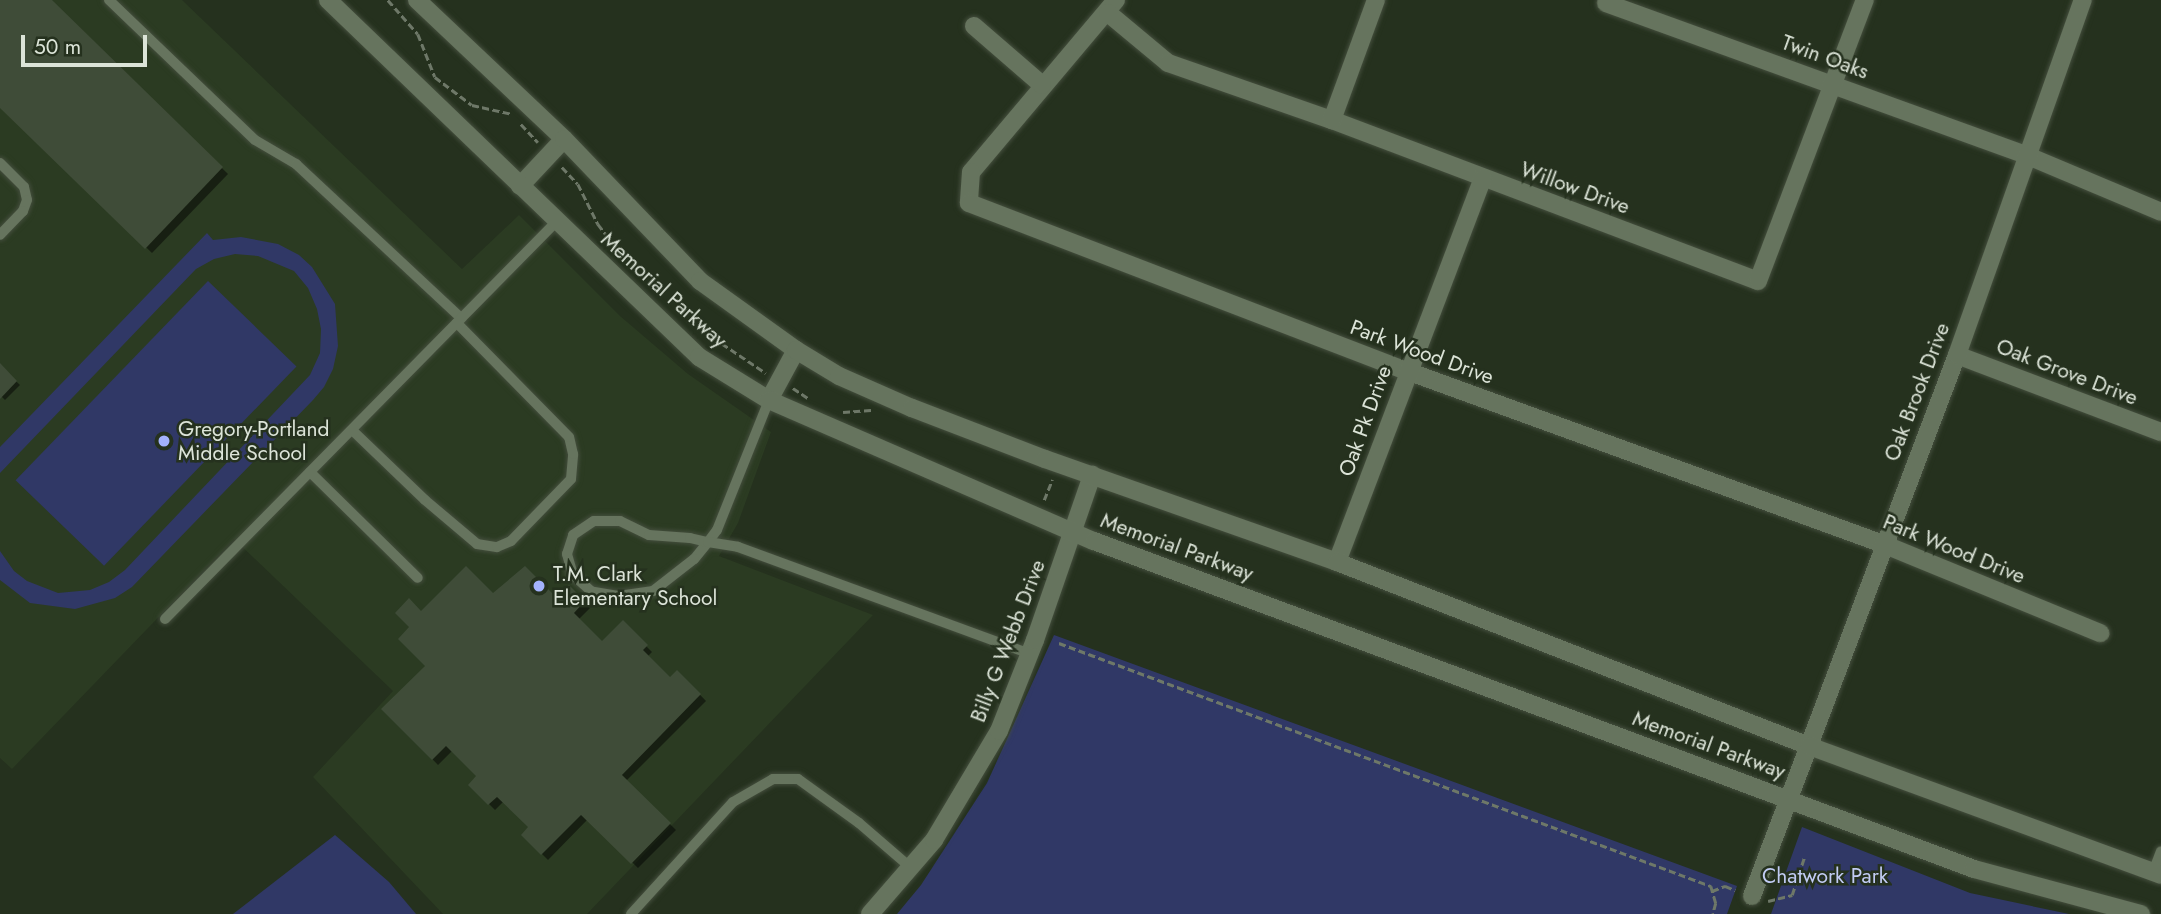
<!DOCTYPE html>
<style>
body{margin:0}
#map{position:relative;width:2161px;height:914px;overflow:hidden;background:#25311e;font-family:Jost,sans-serif}
div>[style]{position:absolute}
.built>*{inset:0;background:#2b3b22}
.green>*{inset:0;background:#303866;transform-origin:0 0}
.shadow>*{inset:0;background:#0007}
.building>*{inset:0;background:#3f4c38}
.path>*{height:2.5px;margin-top:-1.25px;transform-origin:0;background:repeating-linear-gradient(90deg,#6e7868 0 7px,transparent 0 10.5px)}
.roads{filter:drop-shadow(0 0 2px #444e3d) drop-shadow(0 0 2px #444e3d)}
.service>*{height:10px;margin:-5px;padding:0 5px;transform-origin:5px;border-radius:5px;background:#66745e}
.minor>*{height:18px;margin:-9px;padding:0 9px;transform-origin:9px;border-radius:9px;background:#66745e}
.tertiary>*{height:18px;margin:-9px;padding:0 9px;transform-origin:9px;border-radius:9px;background:#66745e}
.dots>*{width:19px;height:19px;translate:-50% -50%;box-sizing:border-box;border:4px solid #25311e;border-radius:50%}
span{translate:-50% -50%;white-space:nowrap;text-align:center;line-height:1.15;-webkit-text-stroke:5px #25311e;paint-order:stroke}
.street-label{font-size:21px;color:#dce4d8}
.poi-label{font-size:21px;color:#dce4d8}
.left{translate:0 -50%;text-align:left}
.park-label{font-size:21px;color:#c2ccf4}
.scale{position:absolute;left:21px;top:35px;width:126px;height:32px;box-sizing:border-box;border:4px solid #dce4d8;border-top:0;padding-left:9px;font-size:21px;line-height:24px;white-space:nowrap;color:#dce4d8;-webkit-text-stroke:5px #25311e;paint-order:stroke}
</style>
<div id="map">
<div class="built">
<i style="clip-path:polygon(0 0,182px 0,462px 269px,519px 215px,620px 316px,688px 374px,771px 432px,738px 523px,719px 556px,873px 615px,587px 914px,443px 914px,313px 777px,393px 691px,234px 539px,12px 769px,0 758px)"></i>
</div>
<div class="green">
<i style="clip-path:polygon(207px 233px,213px 240px,241px 237px,278px 244px,299px 255px,312px 267px,335px 304px,338px 346px,333px 369px,324px 387px,313px 400px,132px 587px,115px 598px,75px 609px,30px 603px,0 580px,0 551px,14px 571px,27px 581px,58px 593px,90px 590px,109px 582px,125px 570px,310px 375px,320px 353px,321px 329px,317px 309px,308px 288px,294px 271px,258px 256px,235px 254px,214px 259px,196px 269px,0 473px,0 447px)"></i>
<i style="left:208px;top:281px;width:123px;height:277px;rotate:44deg"></i>
<i style="clip-path:polygon(1054px 635px,1737px 886px,1727px 914px,897px 914px,921px 885px,987px 783px)"></i>
<i style="clip-path:polygon(1802px 827px,1970px 893px,2069px 914px,1771px 914px)"></i>
<i style="clip-path:polygon(335px 835px,389px 882px,416px 914px,233px 914px)"></i>
</div>
<div class="shadow">
<i style="clip-path:polygon(0 0,49px 0,228px 174px,152px 253px,0 106px)"></i>
<i style="clip-path:polygon(0 366px,20px 385px,5px 400px,0 395px)"></i>
<i style="clip-path:polygon(569px 588px,590px 608px,579px 619px,602px 644px,623px 623px,652px 652px,647px 657px,670px 680px,678px 672px,706px 701px,626px 781px,676px 830px,638px 868px,588px 819px,548px 860px,523px 835px,530px 827px,504px 801px,495px 810px,470px 785px,479px 776px,453px 750px,438px 765px,384px 709px,427px 666px,421px 613px,493px 596px,557px 600px)"></i>
</div>
<div class="building">
<i style="clip-path:polygon(0 0,52px 0,223px 167px,145px 249px,0 108px)"></i>
<i style="clip-path:polygon(0 363px,17px 381px,0 399px)"></i>
<i style="clip-path:polygon(466px 566px,493px 593px,525px 566px,557px 598px,569px 585px,585px 601px,574px 613px,602px 641px,623px 620px,648px 645px,643px 650px,670px 677px,677px 670px,701px 694px,622px 775px,671px 823px,631px 864px,581px 815px,541px 855px,521px 835px,528px 827px,497px 797px,488px 805px,468px 785px,476px 776px,446px 746px,432px 760px,381px 709px,425px 666px,398px 639px,409px 627px,395px 613px,409px 598px,421px 611px)"></i>
</div>
<div class="path">
<i style="left:388px;top:0;width:45px;rotate:48.6deg"></i>
<i style="left:418px;top:34px;width:46px;rotate:68.4deg"></i>
<i style="left:435px;top:77px;width:46px;rotate:37.1deg"></i>
<i style="left:472px;top:105px;width:41px;rotate:12.7deg"></i>
<i style="left:521px;top:124px;width:25px;rotate:47deg"></i>
<i style="left:562px;top:167px;width:23px;rotate:47deg"></i>
<i style="left:578px;top:184px;width:45px;rotate:63.4deg"></i>
<i style="left:598px;top:224px;width:48px;rotate:52.7deg"></i>
<i style="left:687px;top:320px;width:95px;rotate:33.9deg"></i>
<i style="left:793px;top:388px;width:18px;rotate:34deg"></i>
<i style="left:843px;top:412px;width:28px;rotate:-4deg"></i>
<i style="left:1044px;top:500px;width:22px;rotate:-68deg"></i>
<i style="left:1059px;top:643px;width:696px;rotate:20.44deg"></i>
<i style="left:1711px;top:886px;width:18px;rotate:74deg"></i>
<i style="left:1716px;top:903px;width:11px;rotate:105deg"></i>
<i style="left:1712px;top:891px;width:14px;rotate:-21deg"></i>
<i style="left:1725px;top:886px;width:11px;rotate:22deg"></i>
<i style="left:1768px;top:901px;width:25px;rotate:-14deg"></i>
<i style="left:1792px;top:895px;width:40px;rotate:-72deg"></i>
</div>
<div class="roads">
<div class="service">
<i style="left:109px;top:0;width:202px;rotate:43.8deg"></i>
<i style="left:255px;top:140px;width:48px;rotate:30.3deg"></i>
<i style="left:296px;top:164px;width:226px;rotate:43deg"></i>
<i style="left:0;top:163px;width:34px;rotate:45deg"></i>
<i style="left:24px;top:187px;width:13px;rotate:77deg"></i>
<i style="left:27px;top:200px;width:12px;rotate:110deg"></i>
<i style="left:23px;top:211px;width:33px;rotate:134deg"></i>
<i style="left:769px;top:400px;width:140px;rotate:111.8deg"></i>
<i style="left:717px;top:530px;width:15px;rotate:127deg"></i>
<i style="left:708px;top:542px;width:22px;rotate:129deg"></i>
<i style="left:694px;top:559px;width:52px;rotate:142deg"></i>
<i style="left:653px;top:591px;width:35px;rotate:172deg"></i>
<i style="left:618px;top:596px;width:27px;rotate:-170deg"></i>
<i style="left:591px;top:591px;width:24px;rotate:-138deg"></i>
<i style="left:573px;top:575px;width:22px;rotate:-106deg"></i>
<i style="left:567px;top:554px;width:20px;rotate:-72deg"></i>
<i style="left:573px;top:535px;width:25px;rotate:-34deg"></i>
<i style="left:594px;top:521px;width:26px"></i>
<i style="left:620px;top:521px;width:32px;rotate:26deg"></i>
<i style="left:649px;top:535px;width:41px;rotate:4.2deg"></i>
<i style="left:690px;top:538px;width:18px;rotate:13deg"></i>
<i style="left:708px;top:542px;width:30px;rotate:9deg"></i>
<i style="left:738px;top:547px;width:311px;rotate:20.1deg"></i>
<i style="left:352px;top:430px;width:101px;rotate:43.8deg"></i>
<i style="left:425px;top:500px;width:68px;rotate:40.2deg"></i>
<i style="left:477px;top:544px;width:20px;rotate:9deg"></i>
<i style="left:497px;top:547px;width:15px;rotate:-23deg"></i>
<i style="left:511px;top:541px;width:86px;rotate:-45.9deg"></i>
<i style="left:571px;top:479px;width:25px;rotate:-85deg"></i>
<i style="left:573px;top:454px;width:17px;rotate:-103deg"></i>
<i style="left:569px;top:437px;width:160px;rotate:-134.5deg"></i>
<i style="left:310px;top:472px;width:151px;rotate:44.5deg"></i>
<i style="left:165px;top:619px;width:559px;rotate:-45.44deg"></i>
<i style="left:2153px;top:872px;width:22px;rotate:-69deg"></i>
<i style="left:631px;top:914px;width:151px;rotate:-47.7deg"></i>
<i style="left:733px;top:802px;width:46px;rotate:-29.9deg"></i>
<i style="left:773px;top:779px;width:25px"></i>
<i style="left:798px;top:779px;width:75px;rotate:35.8deg"></i>
<i style="left:859px;top:823px;width:67px;rotate:40.8deg"></i>
</div>
<div class="minor">
<i style="left:1116px;top:0;width:225px;rotate:130.1deg"></i>
<i style="left:971px;top:172px;width:31px;rotate:94deg"></i>
<i style="left:969px;top:203px;width:469px;rotate:21deg"></i>
<i style="left:1407px;top:371px;width:506px;rotate:19.97deg"></i>
<i style="left:1883px;top:544px;width:235px;rotate:22.3deg"></i>
<i style="left:1606px;top:3px;width:449px;rotate:19.9deg"></i>
<i style="left:2028px;top:156px;width:144px;rotate:22.8deg"></i>
<i style="left:1108px;top:13px;width:78px;rotate:39.8deg"></i>
<i style="left:1168px;top:63px;width:174px;rotate:19.2deg"></i>
<i style="left:1332px;top:120px;width:455px;rotate:20.7deg"></i>
<i style="left:1758px;top:281px;width:301px;rotate:-69.2deg"></i>
<i style="left:974px;top:26px;width:90px;rotate:40.9deg"></i>
<i style="left:1332px;top:120px;width:128px;rotate:-69.9deg"></i>
<i style="left:520px;top:186px;width:64px;rotate:-46.9deg"></i>
<i style="left:1957px;top:355px;width:218px;rotate:20.7deg"></i>
<i style="left:769px;top:400px;width:57px;rotate:-61.6deg"></i>
<i style="left:1337px;top:562px;width:411px;rotate:-69.2deg"></i>
<i style="left:1752px;top:896px;width:579px;rotate:-69.25deg"></i>
<i style="left:1957px;top:355px;width:377px;rotate:-70.5deg"></i>
<i style="left:870px;top:914px;width:98px;rotate:-49.1deg"></i>
<i style="left:934px;top:840px;width:127px;rotate:-59.2deg"></i>
<i style="left:999px;top:731px;width:98px;rotate:-68.4deg"></i>
<i style="left:1035px;top:640px;width:175px;rotate:-70.9deg"></i>
</div>
<div class="tertiary">
<i style="left:328px;top:0;width:515px;rotate:43.9deg"></i>
<i style="left:699px;top:357px;width:82px;rotate:31.6deg"></i>
<i style="left:769px;top:400px;width:354px;rotate:23.5deg"></i>
<i style="left:1094px;top:541px;width:939px;rotate:20.44deg"></i>
<i style="left:1974px;top:869px;width:173px;rotate:15.1deg"></i>
<i style="left:417px;top:0;width:202px;rotate:43.4deg"></i>
<i style="left:564px;top:139px;width:197px;rotate:46.2deg"></i>
<i style="left:700px;top:281px;width:118px;rotate:35.7deg"></i>
<i style="left:796px;top:350px;width:50px;rotate:31.2deg"></i>
<i style="left:839px;top:376px;width:80px;rotate:23.7deg"></i>
<i style="left:912px;top:408px;width:142px;rotate:21deg"></i>
<i style="left:1045px;top:459px;width:310px;rotate:19.4deg"></i>
<i style="left:1337px;top:562px;width:507px;rotate:21.3deg"></i>
<i style="left:1809px;top:746px;width:375px;rotate:20.1deg"></i>
</div>
</div>
<div class="dots">
<i style="left:164px;top:441px;background:#a3b2fd"></i>
<i style="left:539px;top:586px;background:#a3b2fd"></i>
</div>
<div class="street-label">
<span style="left:1825px;top:57px;rotate:20deg">Twin Oaks</span>
<span style="left:1575px;top:188px;rotate:20deg">Willow Drive</span>
<span style="left:664px;top:290px;rotate:42deg">Memorial Parkway</span>
<span style="left:1422px;top:352px;rotate:20deg">Park Wood Drive</span>
<span style="left:2067px;top:372px;rotate:21deg">Oak Grove Drive</span>
<span style="left:1917px;top:392px;rotate:-69deg">Oak Brook Drive</span>
<span style="left:1365px;top:421px;rotate:-70deg">Oak Pk Drive</span>
<span style="left:1177px;top:547px;rotate:20deg">Memorial Parkway</span>
<span style="left:1954px;top:549px;rotate:22deg">Park Wood Drive</span>
<span style="left:1008px;top:641px;rotate:-69deg">Billy G Webb Drive</span>
<span style="left:1709px;top:745px;rotate:20deg">Memorial Parkway</span>
</div>
<div class="poi-label">
<span class="left" style="left:178px;top:441px">Gregory-Portland<br>Middle School</span>
<span class="left" style="left:553px;top:586px">T.M. Clark<br>Elementary School</span>
</div>
<div class="park-label">
<span style="left:1825px;top:876px">Chatwork Park</span>
</div>
<div class="scale">50 m</div>
</div>
